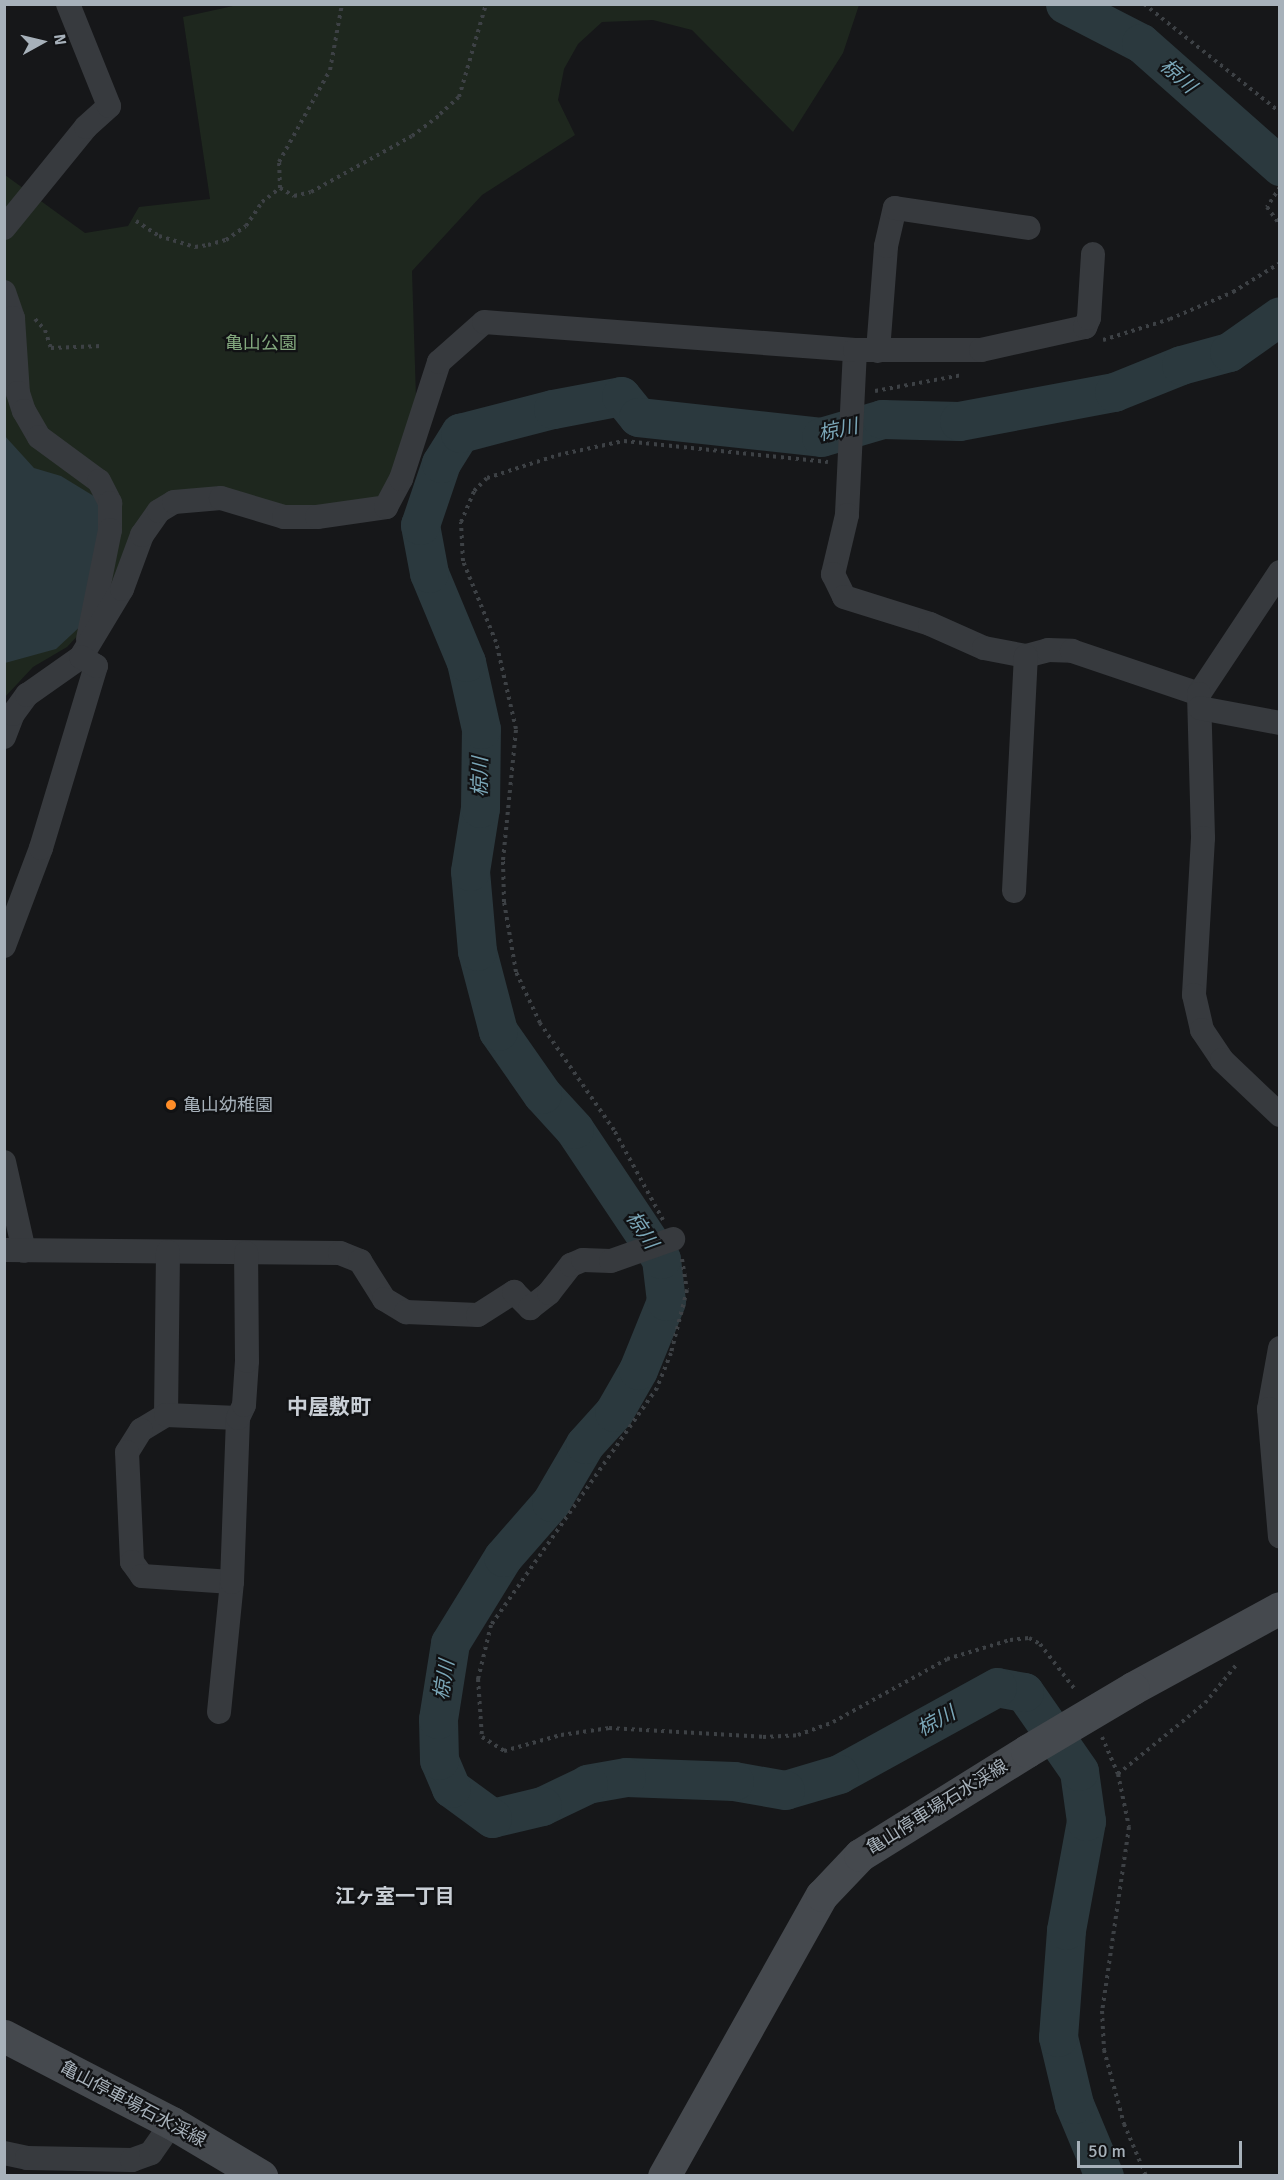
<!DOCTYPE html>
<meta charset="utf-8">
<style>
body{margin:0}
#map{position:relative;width:1284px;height:2180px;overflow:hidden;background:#161719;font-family:Signika,"Noto Sans JP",sans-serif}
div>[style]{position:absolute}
.green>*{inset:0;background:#1e271e}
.water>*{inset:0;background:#2b393e}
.river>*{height:39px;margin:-19.5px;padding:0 19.5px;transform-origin:19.5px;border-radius:19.5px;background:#2b393e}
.path>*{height:4px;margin-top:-2px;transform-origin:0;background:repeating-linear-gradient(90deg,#3d4145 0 3px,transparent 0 7.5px)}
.minor>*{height:24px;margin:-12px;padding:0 12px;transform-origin:12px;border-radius:12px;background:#373a3e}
.secondary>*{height:33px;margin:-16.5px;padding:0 16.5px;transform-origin:16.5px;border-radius:16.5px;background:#45494e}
.secondary-bridge>*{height:33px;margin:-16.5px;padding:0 16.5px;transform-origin:16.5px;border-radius:16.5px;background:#45494e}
.dots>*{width:16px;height:16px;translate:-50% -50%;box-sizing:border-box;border:3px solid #111214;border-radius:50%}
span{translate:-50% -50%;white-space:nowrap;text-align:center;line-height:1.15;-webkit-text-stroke:4.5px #111214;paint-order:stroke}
.park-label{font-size:18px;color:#82a77d}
.poi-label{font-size:18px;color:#a7b1ba}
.left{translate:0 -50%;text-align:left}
.street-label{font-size:18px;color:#a7b1ba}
.water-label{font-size:20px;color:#7ba7b8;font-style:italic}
.neighbourhood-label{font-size:20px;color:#c9cfd6;font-weight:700}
.quarter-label{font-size:21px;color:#c9cfd6;font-weight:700}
.frame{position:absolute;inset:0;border:6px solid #a7b1ba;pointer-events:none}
.north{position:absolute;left:12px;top:12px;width:60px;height:60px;-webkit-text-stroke:4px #111214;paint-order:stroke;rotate:82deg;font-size:16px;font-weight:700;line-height:24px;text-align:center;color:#a7b1ba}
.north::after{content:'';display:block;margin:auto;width:21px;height:27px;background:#a7b1ba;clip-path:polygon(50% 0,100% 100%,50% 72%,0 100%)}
.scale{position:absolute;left:1077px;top:2141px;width:165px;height:27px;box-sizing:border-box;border:3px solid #a7b1ba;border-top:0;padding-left:8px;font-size:18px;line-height:21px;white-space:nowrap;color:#a7b1ba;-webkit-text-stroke:4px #111214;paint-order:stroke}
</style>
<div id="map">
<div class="green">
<i style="clip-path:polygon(242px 4px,859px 5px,843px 53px,793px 132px,692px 30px,653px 20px,602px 22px,578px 44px,564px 69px,558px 100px,575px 135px,482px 195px,412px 271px,416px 398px,394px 476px,376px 500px,320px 509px,173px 495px,101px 611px,67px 647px,33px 667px,5px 697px,5px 175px,85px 233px,128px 226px,139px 207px,210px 199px,183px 17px)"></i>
</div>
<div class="water">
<i style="clip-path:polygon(4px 435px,34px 468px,61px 476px,97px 498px,103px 525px,85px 622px,56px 649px,5px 663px)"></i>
</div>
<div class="river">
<i style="left:1065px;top:4px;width:85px;rotate:27.2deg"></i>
<i style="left:1141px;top:43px;width:186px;rotate:41.5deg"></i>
<i style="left:1104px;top:2176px;width:78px;rotate:-112.6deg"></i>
<i style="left:1074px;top:2104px;width:69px;rotate:-103.4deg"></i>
<i style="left:1058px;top:2037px;width:107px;rotate:-85.7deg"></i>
<i style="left:1066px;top:1930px;width:111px;rotate:-79.6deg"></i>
<i style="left:1086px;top:1821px;width:50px;rotate:-98deg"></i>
<i style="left:1079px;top:1771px;width:96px;rotate:-124.8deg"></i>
<i style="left:1024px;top:1692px;width:27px;rotate:-170deg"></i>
<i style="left:997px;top:1687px;width:180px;rotate:151.2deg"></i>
<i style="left:839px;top:1774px;width:56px;rotate:163.5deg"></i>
<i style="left:785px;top:1790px;width:52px;rotate:-170deg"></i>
<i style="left:734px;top:1781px;width:108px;rotate:-177.9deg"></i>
<i style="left:626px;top:1777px;width:39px;rotate:170deg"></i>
<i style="left:588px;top:1784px;width:51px;rotate:154.4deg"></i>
<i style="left:542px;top:1806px;width:51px;rotate:166.5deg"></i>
<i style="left:492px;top:1818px;width:51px;rotate:-143.8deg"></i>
<i style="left:451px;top:1788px;width:30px;rotate:-113deg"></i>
<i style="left:439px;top:1760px;width:41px;rotate:-91.4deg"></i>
<i style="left:438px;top:1719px;width:77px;rotate:-81deg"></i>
<i style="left:450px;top:1643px;width:101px;rotate:-58.4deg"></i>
<i style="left:503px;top:1557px;width:73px;rotate:-48.9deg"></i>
<i style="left:551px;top:1502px;width:67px;rotate:-59.6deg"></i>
<i style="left:585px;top:1444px;width:43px;rotate:-47.8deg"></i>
<i style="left:614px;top:1412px;width:48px;rotate:-60.3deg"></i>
<i style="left:638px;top:1370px;width:74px;rotate:-67.9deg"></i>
<i style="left:666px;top:1301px;width:42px;rotate:-96.8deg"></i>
<i style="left:661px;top:1259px;width:156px;rotate:-123.8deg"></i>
<i style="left:574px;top:1129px;width:47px;rotate:-132.4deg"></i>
<i style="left:542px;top:1094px;width:77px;rotate:-124.9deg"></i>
<i style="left:498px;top:1031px;width:83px;rotate:-104.7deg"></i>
<i style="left:477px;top:951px;width:80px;rotate:-95deg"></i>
<i style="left:470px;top:871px;width:64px;rotate:-81deg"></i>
<i style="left:480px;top:808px;width:79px;rotate:-89.3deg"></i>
<i style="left:481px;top:729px;width:69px;rotate:-102.6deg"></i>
<i style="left:466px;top:662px;width:96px;rotate:-112.6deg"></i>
<i style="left:429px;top:573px;width:49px;rotate:-100.6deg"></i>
<i style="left:420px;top:525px;width:65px;rotate:-71.3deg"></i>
<i style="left:441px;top:463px;width:36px;rotate:-58deg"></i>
<i style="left:460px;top:433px;width:96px;rotate:-14.5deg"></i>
<i style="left:553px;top:409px;width:69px;rotate:-10.8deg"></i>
<i style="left:621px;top:396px;width:27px;rotate:51deg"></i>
<i style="left:638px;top:417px;width:184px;rotate:6.2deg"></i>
<i style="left:821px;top:437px;width:64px;rotate:-16.4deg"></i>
<i style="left:882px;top:419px;width:77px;rotate:1.5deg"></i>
<i style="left:959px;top:421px;width:158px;rotate:-10.6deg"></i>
<i style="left:1114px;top:392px;width:72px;rotate:-21.9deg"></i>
<i style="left:1181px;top:365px;width:50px;rotate:-15.2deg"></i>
<i style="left:1229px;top:352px;width:62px;rotate:-35.2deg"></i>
</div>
<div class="path">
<i style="left:1144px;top:4px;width:174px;rotate:38.5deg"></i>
<i style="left:440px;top:114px;width:25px;rotate:-42deg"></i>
<i style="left:459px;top:97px;width:97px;rotate:-73.8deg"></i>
<i style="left:1280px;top:187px;width:24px;rotate:123deg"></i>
<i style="left:1267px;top:207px;width:22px;rotate:54deg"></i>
<i style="left:280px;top:188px;width:26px;rotate:-92deg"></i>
<i style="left:279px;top:162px;width:105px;rotate:-61deg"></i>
<i style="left:330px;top:70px;width:67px;rotate:-79.7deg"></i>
<i style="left:280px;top:188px;width:16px;rotate:30deg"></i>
<i style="left:294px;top:196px;width:17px;rotate:-13deg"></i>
<i style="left:311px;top:192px;width:115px;rotate:-29deg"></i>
<i style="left:412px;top:136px;width:36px;rotate:-37deg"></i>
<i style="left:136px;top:221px;width:27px;rotate:33deg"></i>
<i style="left:159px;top:236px;width:38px;rotate:17deg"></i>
<i style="left:195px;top:247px;width:13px;rotate:-9deg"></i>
<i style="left:208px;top:245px;width:19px;rotate:-16deg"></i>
<i style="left:226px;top:240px;width:24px;rotate:-35deg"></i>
<i style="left:246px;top:226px;width:29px;rotate:-56deg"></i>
<i style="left:262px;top:202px;width:23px;rotate:-38deg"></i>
<i style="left:35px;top:319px;width:15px;rotate:48deg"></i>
<i style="left:45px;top:330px;width:19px;rotate:72deg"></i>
<i style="left:51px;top:348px;width:51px;rotate:-2.2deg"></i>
<i style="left:1103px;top:340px;width:70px;rotate:-17.4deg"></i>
<i style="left:1170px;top:319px;width:69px;rotate:-23.2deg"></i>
<i style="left:1233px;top:292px;width:55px;rotate:-31.7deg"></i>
<i style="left:875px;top:391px;width:88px;rotate:-10.4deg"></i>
<i style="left:663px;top:1220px;width:102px;rotate:-118.6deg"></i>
<i style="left:614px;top:1130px;width:130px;rotate:-124.7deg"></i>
<i style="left:540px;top:1023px;width:56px;rotate:-115.2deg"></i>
<i style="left:516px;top:972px;width:71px;rotate:-99.7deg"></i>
<i style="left:504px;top:902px;width:42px;rotate:-91.4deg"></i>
<i style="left:503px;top:860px;width:132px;rotate:-84.3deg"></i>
<i style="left:516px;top:729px;width:89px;rotate:-102.9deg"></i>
<i style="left:496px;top:642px;width:87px;rotate:-112.2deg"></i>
<i style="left:463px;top:561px;width:39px;rotate:-93deg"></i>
<i style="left:461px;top:522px;width:34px;rotate:-67deg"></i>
<i style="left:474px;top:491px;width:18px;rotate:-45deg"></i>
<i style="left:487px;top:478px;width:75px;rotate:-17.9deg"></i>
<i style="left:558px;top:455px;width:67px;rotate:-12deg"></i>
<i style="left:624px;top:441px;width:205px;rotate:5.9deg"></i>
<i style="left:682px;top:1259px;width:31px;rotate:81deg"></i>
<i style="left:687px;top:1290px;width:65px;rotate:104.3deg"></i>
<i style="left:671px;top:1353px;width:38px;rotate:112deg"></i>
<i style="left:657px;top:1388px;width:289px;rotate:125deg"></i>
<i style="left:491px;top:1625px;width:56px;rotate:103.5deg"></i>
<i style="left:478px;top:1679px;width:58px;rotate:86.1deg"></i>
<i style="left:482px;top:1737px;width:26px;rotate:32deg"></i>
<i style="left:504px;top:1751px;width:59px;rotate:-15.7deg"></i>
<i style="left:561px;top:1735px;width:49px;rotate:-8.3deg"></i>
<i style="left:609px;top:1728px;width:154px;rotate:3.3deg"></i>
<i style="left:763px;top:1737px;width:35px;rotate:-3deg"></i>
<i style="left:798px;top:1735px;width:37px;rotate:-20deg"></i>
<i style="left:833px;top:1722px;width:130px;rotate:-28.9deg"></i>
<i style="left:947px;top:1659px;width:66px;rotate:-16.8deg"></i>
<i style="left:1010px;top:1640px;width:19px;rotate:-6deg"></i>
<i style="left:1029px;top:1638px;width:13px;rotate:29deg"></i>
<i style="left:1040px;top:1644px;width:59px;rotate:52.5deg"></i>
<i style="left:1102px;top:1737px;width:40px;rotate:66.6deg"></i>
<i style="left:1118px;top:1774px;width:54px;rotate:78.3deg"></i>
<i style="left:1129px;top:1827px;width:186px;rotate:98.3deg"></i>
<i style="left:1102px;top:2011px;width:39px;rotate:87deg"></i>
<i style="left:1104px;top:2050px;width:77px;rotate:74.9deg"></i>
<i style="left:1124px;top:2124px;width:56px;rotate:67.1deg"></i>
<i style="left:1118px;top:1774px;width:112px;rotate:-39.2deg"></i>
<i style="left:1205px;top:1703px;width:50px;rotate:-50.6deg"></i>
</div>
<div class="minor">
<i style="left:4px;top:228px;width:130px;rotate:-50.9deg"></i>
<i style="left:86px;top:127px;width:31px;rotate:-42deg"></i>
<i style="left:109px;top:106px;width:110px;rotate:-111.9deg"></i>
<i style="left:4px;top:292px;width:28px;rotate:71deg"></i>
<i style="left:13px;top:318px;width:75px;rotate:86.2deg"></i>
<i style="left:18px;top:393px;width:19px;rotate:72deg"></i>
<i style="left:24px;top:411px;width:30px;rotate:60deg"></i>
<i style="left:39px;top:437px;width:74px;rotate:36.3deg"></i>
<i style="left:99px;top:481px;width:25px;rotate:63deg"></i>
<i style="left:110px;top:503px;width:27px;rotate:90deg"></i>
<i style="left:110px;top:530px;width:111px;rotate:101.4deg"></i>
<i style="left:855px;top:350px;width:165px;rotate:92.8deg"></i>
<i style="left:847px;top:515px;width:61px;rotate:103.3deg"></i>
<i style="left:833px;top:574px;width:25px;rotate:64deg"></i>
<i style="left:844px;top:597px;width:90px;rotate:17.4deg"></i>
<i style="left:930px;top:624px;width:59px;rotate:24deg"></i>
<i style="left:984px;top:648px;width:43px;rotate:10.8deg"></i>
<i style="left:1026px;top:656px;width:23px;rotate:-15deg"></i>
<i style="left:1048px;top:650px;width:24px;rotate:2deg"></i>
<i style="left:1072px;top:651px;width:134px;rotate:18.7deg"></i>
<i style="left:878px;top:351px;width:105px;rotate:-85.6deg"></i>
<i style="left:886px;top:246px;width:39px;rotate:-77deg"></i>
<i style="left:895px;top:208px;width:135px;rotate:8.5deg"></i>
<i style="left:1280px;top:572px;width:146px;rotate:123.6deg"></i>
<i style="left:1199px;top:694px;width:144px;rotate:88.4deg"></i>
<i style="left:1203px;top:838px;width:157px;rotate:93.3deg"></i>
<i style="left:1194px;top:995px;width:36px;rotate:77deg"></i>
<i style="left:1202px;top:1030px;width:36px;rotate:56deg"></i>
<i style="left:1222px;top:1060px;width:80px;rotate:43.5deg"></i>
<i style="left:1200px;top:708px;width:81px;rotate:10.6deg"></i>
<i style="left:4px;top:737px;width:25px;rotate:-69deg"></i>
<i style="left:13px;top:714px;width:24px;rotate:-54deg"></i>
<i style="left:27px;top:695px;width:66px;rotate:-35.1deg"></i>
<i style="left:81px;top:657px;width:79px;rotate:-58.9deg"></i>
<i style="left:122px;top:589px;width:58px;rotate:-69.7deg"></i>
<i style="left:142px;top:535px;width:29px;rotate:-55deg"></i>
<i style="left:159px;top:511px;width:17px;rotate:-31deg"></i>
<i style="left:174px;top:502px;width:47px;rotate:-4.9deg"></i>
<i style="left:221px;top:498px;width:66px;rotate:16.8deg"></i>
<i style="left:284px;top:517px;width:33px"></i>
<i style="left:317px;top:517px;width:70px;rotate:-8.2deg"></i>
<i style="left:386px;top:507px;width:32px;rotate:-62deg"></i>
<i style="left:401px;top:479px;width:123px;rotate:-72deg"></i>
<i style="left:439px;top:362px;width:60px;rotate:-41.6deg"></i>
<i style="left:484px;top:322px;width:372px;rotate:4.3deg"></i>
<i style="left:855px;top:350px;width:126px"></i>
<i style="left:981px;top:350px;width:107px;rotate:-12.5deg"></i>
<i style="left:1085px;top:327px;width:10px;rotate:-66deg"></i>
<i style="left:1089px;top:318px;width:64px;rotate:-86.4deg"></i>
<i style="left:1014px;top:891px;width:235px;rotate:-87.1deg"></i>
<i style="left:4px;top:946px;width:105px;rotate:-69.3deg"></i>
<i style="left:41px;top:848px;width:190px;rotate:-73.2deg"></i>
<i style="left:96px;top:666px;width:17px;rotate:-149deg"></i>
<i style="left:4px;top:1162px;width:91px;rotate:77.3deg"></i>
<i style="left:4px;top:1250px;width:336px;rotate:0.5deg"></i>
<i style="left:340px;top:1253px;width:22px;rotate:22deg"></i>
<i style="left:360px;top:1261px;width:45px;rotate:57.7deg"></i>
<i style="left:384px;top:1299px;width:26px;rotate:31deg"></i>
<i style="left:406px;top:1312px;width:72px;rotate:2.4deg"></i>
<i style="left:478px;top:1315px;width:43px;rotate:-32.6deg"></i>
<i style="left:514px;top:1292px;width:23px;rotate:45deg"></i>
<i style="left:530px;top:1308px;width:24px;rotate:-38deg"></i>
<i style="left:549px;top:1293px;width:36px;rotate:-52deg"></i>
<i style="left:571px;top:1265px;width:13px;rotate:-23deg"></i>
<i style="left:583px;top:1260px;width:28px;rotate:2deg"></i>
<i style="left:611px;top:1261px;width:66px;rotate:-19.5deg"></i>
<i style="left:168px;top:1252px;width:163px;rotate:90.7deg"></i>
<i style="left:166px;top:1415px;width:29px;rotate:149deg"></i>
<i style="left:141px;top:1430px;width:26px;rotate:122deg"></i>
<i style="left:127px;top:1452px;width:110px;rotate:87.4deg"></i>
<i style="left:132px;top:1562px;width:17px;rotate:54deg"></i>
<i style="left:142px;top:1576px;width:90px;rotate:3.8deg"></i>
<i style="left:1280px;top:1348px;width:62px;rotate:100.2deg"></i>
<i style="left:1269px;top:1409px;width:128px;rotate:85.1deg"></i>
<i style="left:166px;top:1415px;width:72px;rotate:2.4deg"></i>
<i style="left:219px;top:1712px;width:131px;rotate:-84.3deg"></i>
<i style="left:232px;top:1582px;width:164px;rotate:-87.9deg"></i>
<i style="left:238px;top:1418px;width:14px;rotate:-65deg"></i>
<i style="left:244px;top:1405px;width:44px;rotate:-86.1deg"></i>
<i style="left:247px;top:1361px;width:108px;rotate:-90.5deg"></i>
<i style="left:4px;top:2153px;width:24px;rotate:12deg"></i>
<i style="left:27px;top:2158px;width:105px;rotate:1.1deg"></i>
<i style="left:132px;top:2160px;width:20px;rotate:-20deg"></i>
<i style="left:151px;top:2153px;width:37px;rotate:-55deg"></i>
</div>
<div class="secondary">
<i style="left:1133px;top:1688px;width:167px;rotate:-28.6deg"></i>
<i style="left:4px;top:2036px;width:189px;rotate:27.4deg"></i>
<i style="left:172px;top:2123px;width:104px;rotate:30.8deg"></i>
<i style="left:664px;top:2176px;width:322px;rotate:-60.7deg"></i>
<i style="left:822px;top:1895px;width:55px;rotate:-46.5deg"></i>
<i style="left:860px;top:1855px;width:197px;rotate:-31.9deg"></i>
</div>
<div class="secondary-bridge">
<i style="left:1027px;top:1751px;width:123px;rotate:-30.7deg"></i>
</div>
<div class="dots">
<i style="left:171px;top:1105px;background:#ff8d28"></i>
</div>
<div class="park-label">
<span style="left:261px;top:343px">亀山公園</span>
</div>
<div class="poi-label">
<span class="left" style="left:183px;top:1105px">亀山幼稚園</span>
</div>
<div class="street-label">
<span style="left:937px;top:1807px;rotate:-32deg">亀山停車場石水渓線</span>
<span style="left:133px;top:2104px;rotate:28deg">亀山停車場石水渓線</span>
</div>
<div class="water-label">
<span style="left:1178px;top:76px;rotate:42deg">椋川</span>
<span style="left:838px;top:430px;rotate:-12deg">椋川</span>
<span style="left:480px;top:777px;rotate:-89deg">椋川</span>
<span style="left:642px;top:1230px;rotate:56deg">椋川</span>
<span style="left:444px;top:1680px;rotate:-81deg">椋川</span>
<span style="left:936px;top:1721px;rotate:-29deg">椋川</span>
</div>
<div class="neighbourhood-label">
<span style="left:395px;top:1896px">江ヶ室一丁目</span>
</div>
<div class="quarter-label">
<span style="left:329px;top:1407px">中屋敷町</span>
</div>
<div class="frame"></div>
<div class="north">N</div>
<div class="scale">50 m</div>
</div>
